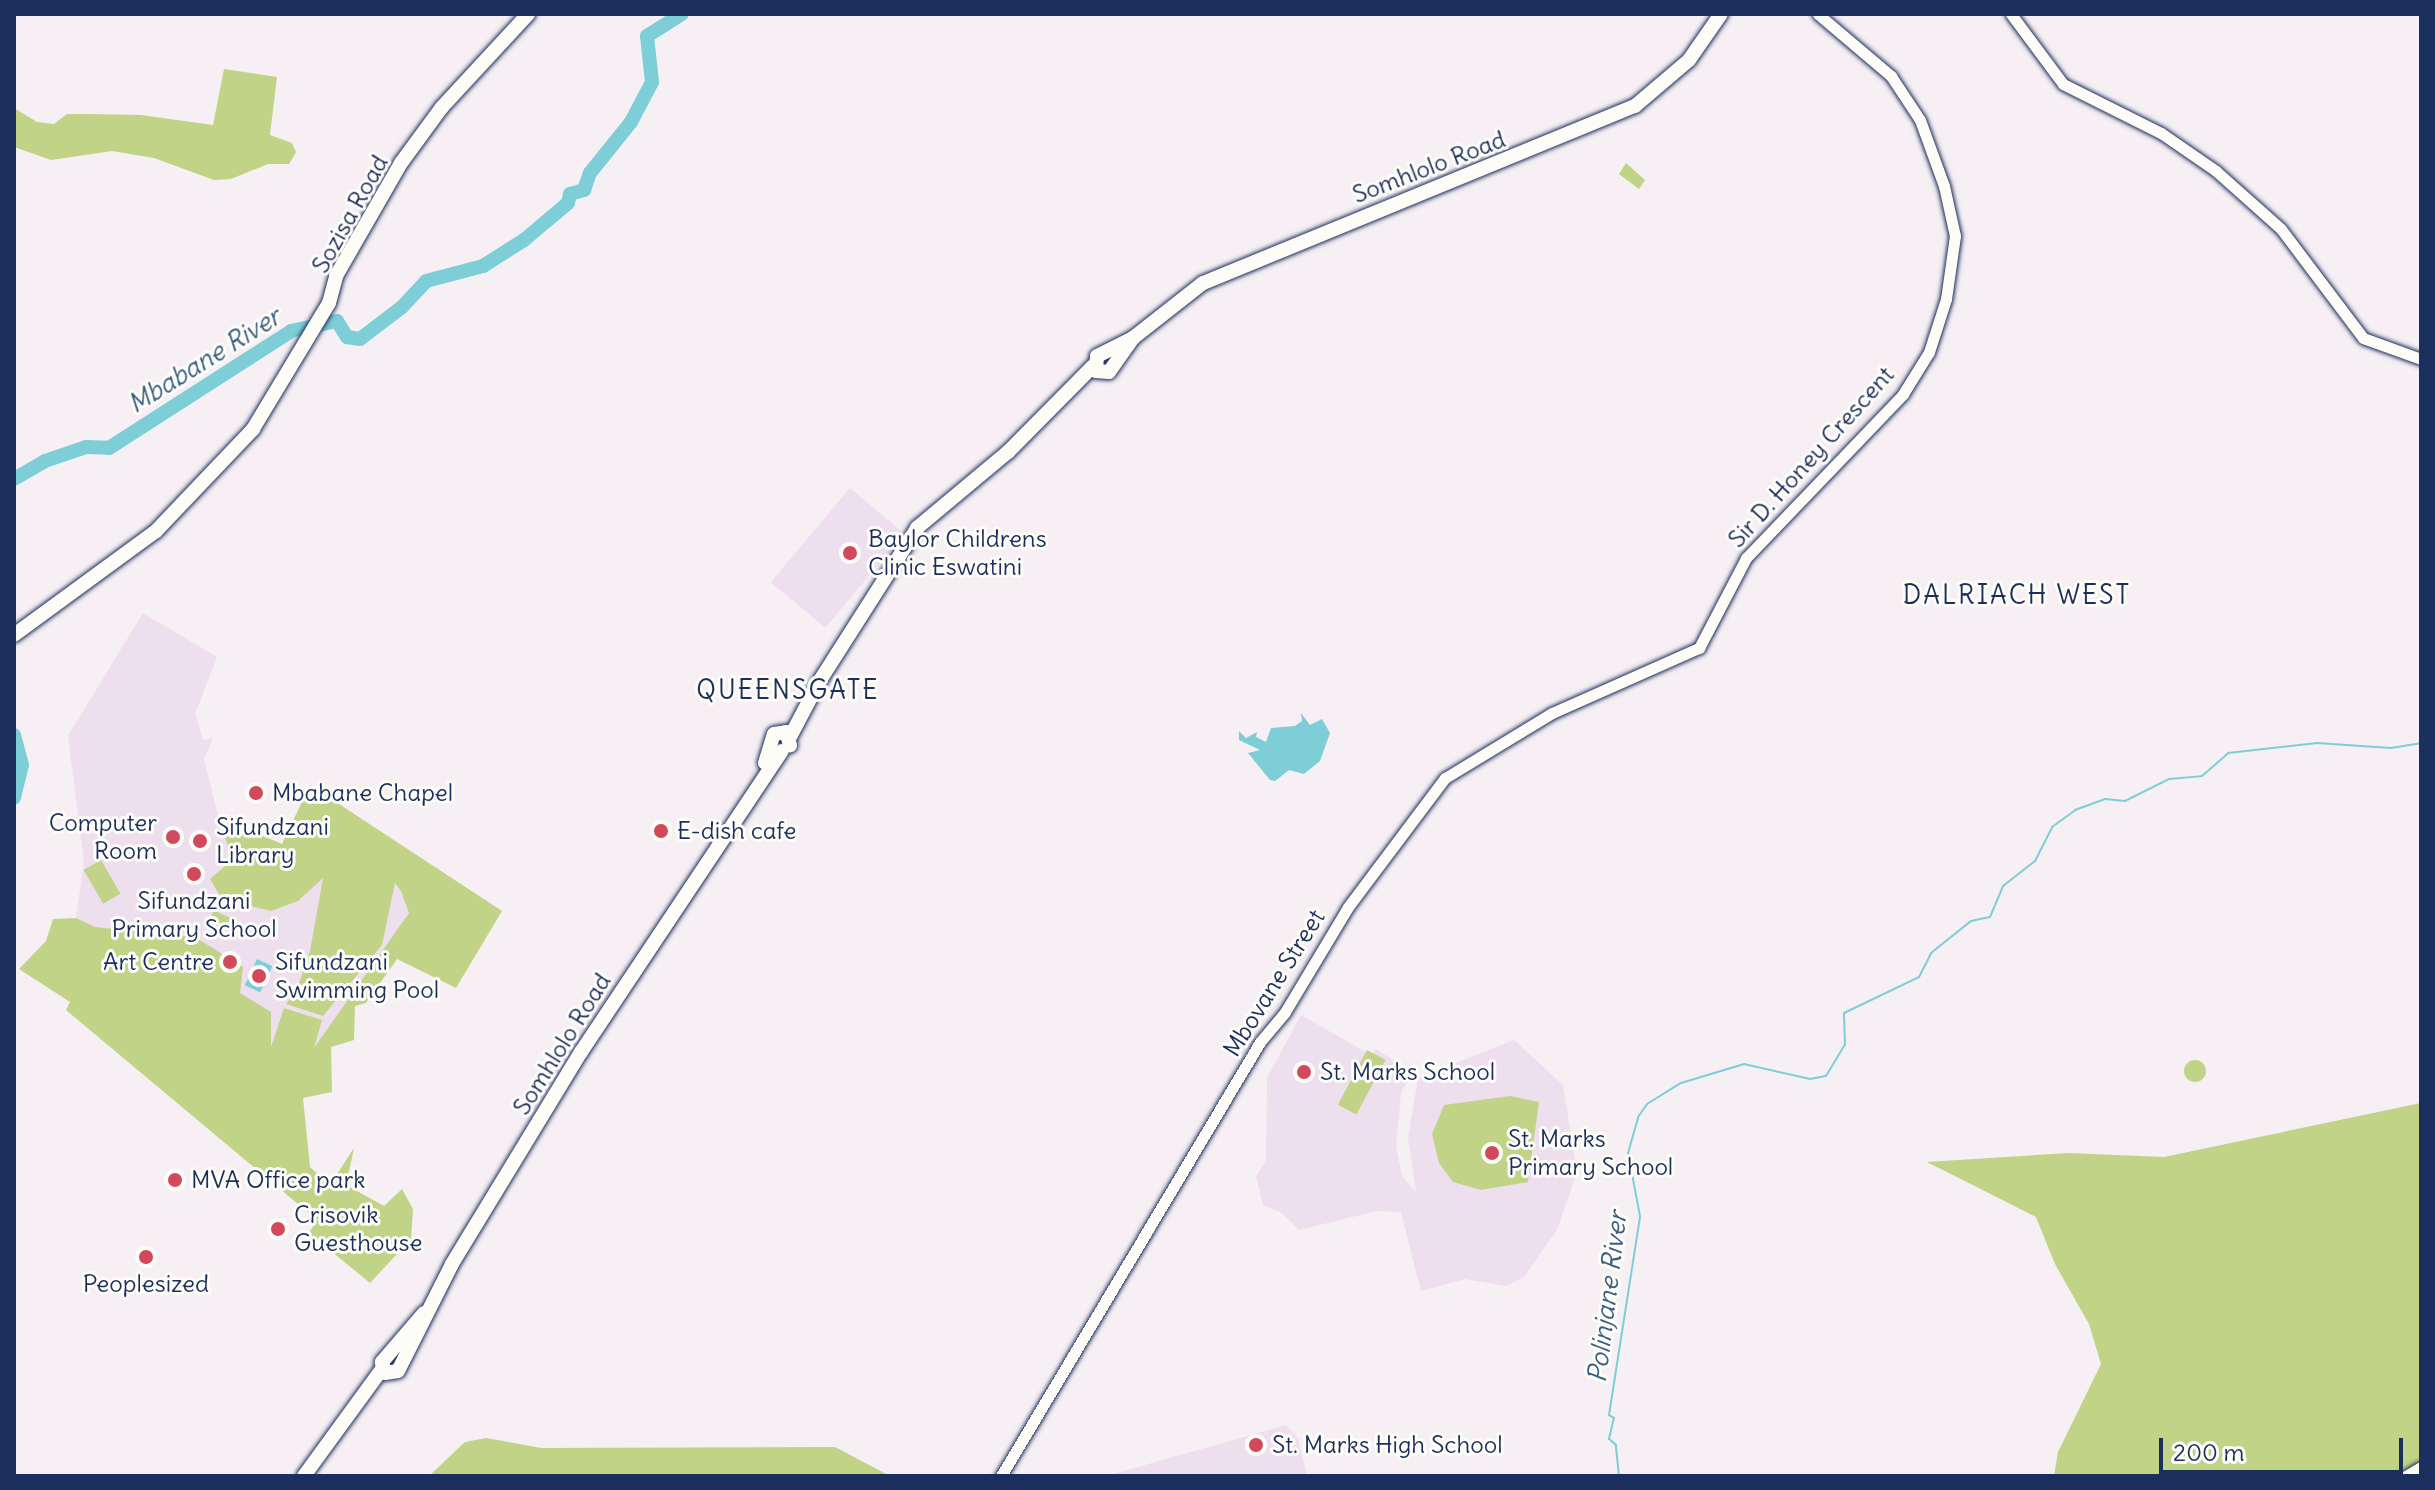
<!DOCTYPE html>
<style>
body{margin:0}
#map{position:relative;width:2435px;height:1490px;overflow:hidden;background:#f6eff3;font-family:Delius,sans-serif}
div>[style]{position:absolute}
.built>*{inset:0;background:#eedfef;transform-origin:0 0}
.green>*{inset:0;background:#c0d387;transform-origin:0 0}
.round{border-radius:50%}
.water>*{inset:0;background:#7dced7;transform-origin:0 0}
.stream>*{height:2px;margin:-1px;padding:0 1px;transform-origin:1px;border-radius:1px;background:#7dced7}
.river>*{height:14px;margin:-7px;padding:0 7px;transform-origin:7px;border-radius:7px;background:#7dced7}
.roads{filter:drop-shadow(0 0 2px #1b2f5e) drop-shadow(0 0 2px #1b2f5e)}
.minor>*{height:11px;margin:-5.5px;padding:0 5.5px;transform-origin:5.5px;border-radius:5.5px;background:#fdfcf7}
.major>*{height:14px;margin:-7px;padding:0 7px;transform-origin:7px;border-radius:7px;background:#fdfcf7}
.dots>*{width:22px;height:22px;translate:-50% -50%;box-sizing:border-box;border:4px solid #fdfcf7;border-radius:50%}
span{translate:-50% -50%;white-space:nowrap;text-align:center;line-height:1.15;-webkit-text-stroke:6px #fdfcf7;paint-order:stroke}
.street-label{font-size:24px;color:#1b2f5e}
.poi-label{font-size:24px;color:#1b2f5e}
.left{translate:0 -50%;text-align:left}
.right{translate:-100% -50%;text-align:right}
.water-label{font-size:26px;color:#385f82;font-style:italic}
.neighbourhood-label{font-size:26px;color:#1b2f5e;letter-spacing:2px}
.frame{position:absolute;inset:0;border:16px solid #1b2f5e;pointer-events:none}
.scale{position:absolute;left:2159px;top:1438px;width:244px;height:36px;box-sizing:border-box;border:4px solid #1b2f5e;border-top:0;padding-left:10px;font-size:24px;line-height:28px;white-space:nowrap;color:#1b2f5e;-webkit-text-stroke:6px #fdfcf7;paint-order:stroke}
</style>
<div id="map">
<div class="built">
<i style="left:850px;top:488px;width:71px;height:123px;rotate:40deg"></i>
<i style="clip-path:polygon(143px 613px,217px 657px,195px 714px,203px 740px,213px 738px,204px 759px,219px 820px,282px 844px,302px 802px,431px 873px,313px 1080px,271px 1059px,76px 918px,84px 862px,68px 736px)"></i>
<i style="clip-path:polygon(1301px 1015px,1371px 1055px,1376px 1049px,1412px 1072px,1401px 1093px,1396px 1146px,1402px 1176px,1416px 1192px,1408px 1138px,1418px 1078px,1514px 1040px,1563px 1085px,1577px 1172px,1557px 1230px,1524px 1277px,1506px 1286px,1465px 1279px,1421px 1291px,1401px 1212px,1377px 1211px,1299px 1230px,1282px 1213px,1263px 1205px,1256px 1176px,1266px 1161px,1267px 1078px)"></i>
<i style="clip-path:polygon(1286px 1425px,1298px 1438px,1307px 1476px,1106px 1476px)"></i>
</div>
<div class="green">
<i style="clip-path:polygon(224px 69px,277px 77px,270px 135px,292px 143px,296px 152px,289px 164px,268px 164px,231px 179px,214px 180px,154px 158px,112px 151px,51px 160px,14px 147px,14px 108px,37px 122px,54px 124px,67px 114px,88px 114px,141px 115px,213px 125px)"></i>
<i style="clip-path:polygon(1626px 163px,1645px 180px,1639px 189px,1619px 174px)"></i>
<i style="clip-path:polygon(310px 785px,502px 911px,456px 988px,397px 959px,366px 1003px,355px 1006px,354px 1040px,331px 1047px,332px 1092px,303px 1098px,310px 1167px,330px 1185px,354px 1148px,346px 1185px,384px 1206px,402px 1189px,413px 1209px,411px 1239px,370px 1283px,309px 1233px,317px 1220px,66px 1010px,70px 1002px,19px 969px,46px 941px,53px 919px,76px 918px,95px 927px,195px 937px,243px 967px,240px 993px,271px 1012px,271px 1047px,284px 1008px,322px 1020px,314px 1048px,409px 913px,401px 891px,395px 883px,382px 945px,323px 1016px,286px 1004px,297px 989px,310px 951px,323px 878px,298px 901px,271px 911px,222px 899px,210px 879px,232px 860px,223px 830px,226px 820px,282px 844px)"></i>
<i style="left:101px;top:860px;width:39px;height:20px;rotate:60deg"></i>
<i style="clip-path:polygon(213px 910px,235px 920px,240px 931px,211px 919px)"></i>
<i style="left:1367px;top:1050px;width:21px;height:62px;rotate:28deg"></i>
<i class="round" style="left:2184px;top:1060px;width:22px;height:22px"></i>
<i style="clip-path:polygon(1510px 1096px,1539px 1102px,1528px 1182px,1481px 1190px,1453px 1182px,1439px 1163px,1432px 1134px,1444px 1105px)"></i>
<i style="clip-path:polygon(2421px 1103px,2421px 1467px,2406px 1476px,2054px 1476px,2058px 1452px,2101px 1364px,2089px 1324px,2055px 1264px,2036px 1217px,1927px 1162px,2069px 1153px,2164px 1157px)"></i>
<i style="clip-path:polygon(486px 1438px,541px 1448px,835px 1447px,890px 1476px,429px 1476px,465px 1442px)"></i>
</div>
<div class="water">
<i style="clip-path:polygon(1301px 713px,1310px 725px,1322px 719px,1330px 733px,1320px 761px,1304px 774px,1289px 770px,1275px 781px,1270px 780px,1248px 753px,1260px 750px,1239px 740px,1239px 731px,1246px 738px,1257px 732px,1256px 737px,1266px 742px,1271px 728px,1295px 726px,1302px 721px)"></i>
<i style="left:257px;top:959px;width:17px;height:29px;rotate:25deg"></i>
</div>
<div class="stream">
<i style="left:1619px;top:1476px;width:31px;rotate:-96deg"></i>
<i style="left:1616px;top:1445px;width:9px;rotate:-139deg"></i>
<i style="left:1609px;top:1439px;width:22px;rotate:-77deg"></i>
<i style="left:1614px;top:1418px;width:6px;rotate:-149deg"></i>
<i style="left:1609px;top:1415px;width:201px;rotate:-81.1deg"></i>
<i style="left:1640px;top:1216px;width:64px;rotate:-100.8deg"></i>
<i style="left:1628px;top:1153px;width:37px;rotate:-74deg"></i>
<i style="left:1638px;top:1117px;width:16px;rotate:-55deg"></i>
<i style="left:1647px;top:1104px;width:40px;rotate:-32deg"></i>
<i style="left:1681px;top:1083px;width:66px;rotate:-16.8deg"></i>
<i style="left:1744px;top:1064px;width:68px;rotate:12.8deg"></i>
<i style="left:1810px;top:1079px;width:16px;rotate:-11deg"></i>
<i style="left:1826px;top:1076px;width:37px;rotate:-59deg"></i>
<i style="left:1845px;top:1044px;width:31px;rotate:-92deg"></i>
<i style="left:1844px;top:1013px;width:83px;rotate:-25.6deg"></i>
<i style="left:1919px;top:977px;width:27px;rotate:-63deg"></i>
<i style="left:1931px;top:953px;width:51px;rotate:-38.7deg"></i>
<i style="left:1971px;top:921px;width:19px;rotate:-12deg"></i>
<i style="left:1990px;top:917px;width:34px;rotate:-67deg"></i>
<i style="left:2003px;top:886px;width:41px;rotate:-38deg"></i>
<i style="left:2035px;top:861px;width:38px;rotate:-63deg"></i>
<i style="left:2052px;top:827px;width:29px;rotate:-36deg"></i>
<i style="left:2075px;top:810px;width:32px;rotate:-20deg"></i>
<i style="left:2105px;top:799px;width:20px;rotate:6deg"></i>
<i style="left:2125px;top:801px;width:49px;rotate:-26.6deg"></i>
<i style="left:2169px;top:779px;width:33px;rotate:-5deg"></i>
<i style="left:2202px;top:776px;width:35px;rotate:-41deg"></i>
<i style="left:2228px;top:753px;width:90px;rotate:-6.4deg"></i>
<i style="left:2317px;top:743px;width:74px;rotate:3.9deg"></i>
<i style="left:2391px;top:748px;width:30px;rotate:-9deg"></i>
</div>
<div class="river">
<i style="left:14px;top:479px;width:36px;rotate:-30deg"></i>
<i style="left:45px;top:461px;width:43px;rotate:-18.9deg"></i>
<i style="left:86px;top:447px;width:23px;rotate:2deg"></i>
<i style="left:109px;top:448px;width:216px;rotate:-32.7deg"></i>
<i style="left:291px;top:331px;width:47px;rotate:-12.3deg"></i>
<i style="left:337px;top:321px;width:19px;rotate:58deg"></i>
<i style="left:347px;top:337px;width:13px;rotate:9deg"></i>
<i style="left:360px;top:339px;width:53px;rotate:-37.3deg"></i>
<i style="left:402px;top:307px;width:35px;rotate:-47deg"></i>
<i style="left:426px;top:281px;width:59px;rotate:-14.7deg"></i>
<i style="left:483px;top:266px;width:49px;rotate:-32.4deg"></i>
<i style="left:524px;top:240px;width:57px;rotate:-40.1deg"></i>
<i style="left:568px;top:203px;width:9px;rotate:-77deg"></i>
<i style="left:570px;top:194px;width:15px;rotate:-16deg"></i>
<i style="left:584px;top:190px;width:18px;rotate:-71deg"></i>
<i style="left:590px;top:173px;width:65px;rotate:-51.2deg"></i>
<i style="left:631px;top:122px;width:45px;rotate:-62.3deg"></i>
<i style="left:652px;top:82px;width:46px;rotate:-96.2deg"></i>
<i style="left:647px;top:36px;width:41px;rotate:-32.2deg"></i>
<i style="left:14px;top:735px;width:31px;rotate:75deg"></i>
<i style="left:22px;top:765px;width:34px;rotate:104deg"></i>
</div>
<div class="roads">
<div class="minor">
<i style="left:2011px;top:14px;width:87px;rotate:53.4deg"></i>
<i style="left:2063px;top:84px;width:110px;rotate:26.6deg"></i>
<i style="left:2161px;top:133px;width:67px;rotate:34.6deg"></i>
<i style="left:2216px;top:171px;width:87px;rotate:41.7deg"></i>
<i style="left:2281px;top:229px;width:136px;rotate:53deg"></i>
<i style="left:2363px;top:338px;width:62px;rotate:19.9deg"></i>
<i style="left:1001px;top:1476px;width:505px;rotate:-59.17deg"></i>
<i style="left:1260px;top:1042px;width:39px;rotate:-50deg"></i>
<i style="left:1285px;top:1012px;width:122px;rotate:-59deg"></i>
<i style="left:1348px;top:907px;width:161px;rotate:-53.1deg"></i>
<i style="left:1445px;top:778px;width:125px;rotate:-31.3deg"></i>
<i style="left:1552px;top:713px;width:161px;rotate:-23.9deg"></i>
<i style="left:1699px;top:648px;width:102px;rotate:-62.4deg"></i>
<i style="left:1746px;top:558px;width:227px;rotate:-46.2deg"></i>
<i style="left:1903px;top:394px;width:49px;rotate:-58.2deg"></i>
<i style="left:1929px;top:352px;width:56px;rotate:-72.2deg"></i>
<i style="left:1946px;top:299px;width:64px;rotate:-81.9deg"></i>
<i style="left:1955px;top:236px;width:51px;rotate:-102.4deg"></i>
<i style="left:1944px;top:186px;width:70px;rotate:-110deg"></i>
<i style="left:1920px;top:120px;width:53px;rotate:-123.4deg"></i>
<i style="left:1891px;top:76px;width:96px;rotate:-139.7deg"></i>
<i style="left:2406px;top:1476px;width:17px;rotate:-31deg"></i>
</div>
<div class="major">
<i style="left:1133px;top:338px;width:40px;rotate:153.4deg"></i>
<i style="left:1097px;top:356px;width:15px;rotate:94deg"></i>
<i style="left:1096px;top:371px;width:13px;rotate:4deg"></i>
<i style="left:1109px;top:372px;width:42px;rotate:-54.8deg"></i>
<i style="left:1133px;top:338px;width:89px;rotate:-38.2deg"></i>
<i style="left:1203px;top:283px;width:467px;rotate:-22.3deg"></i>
<i style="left:1635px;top:106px;width:71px;rotate:-40.4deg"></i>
<i style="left:1689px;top:60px;width:56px;rotate:-55.2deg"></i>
<i style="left:14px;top:635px;width:176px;rotate:-36.2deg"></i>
<i style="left:156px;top:531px;width:141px;rotate:-46.4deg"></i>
<i style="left:253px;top:429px;width:147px;rotate:-58.9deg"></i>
<i style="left:329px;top:303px;width:28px;rotate:-75deg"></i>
<i style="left:336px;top:276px;width:130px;rotate:-60.1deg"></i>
<i style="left:401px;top:163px;width:69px;rotate:-53.8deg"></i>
<i style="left:442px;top:107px;width:127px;rotate:-47.2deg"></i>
<i style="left:790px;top:737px;width:62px;rotate:-62.2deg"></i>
<i style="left:819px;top:682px;width:183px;rotate:-57.5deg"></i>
<i style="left:917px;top:528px;width:119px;rotate:-39.9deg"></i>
<i style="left:1008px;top:452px;width:121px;rotate:-45.3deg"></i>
<i style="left:765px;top:763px;width:30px;rotate:-73deg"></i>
<i style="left:774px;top:734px;width:12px;rotate:-9deg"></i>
<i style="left:786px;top:732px;width:14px;rotate:73deg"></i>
<i style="left:424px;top:1313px;width:65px;rotate:130.6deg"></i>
<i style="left:382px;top:1362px;width:11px;rotate:75deg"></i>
<i style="left:385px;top:1373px;width:13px;rotate:-9deg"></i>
<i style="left:398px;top:1371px;width:120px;rotate:-63.2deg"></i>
<i style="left:452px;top:1264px;width:248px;rotate:-58.7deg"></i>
<i style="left:581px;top:1052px;width:362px;rotate:-56.3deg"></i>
<i style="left:304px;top:1476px;width:132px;rotate:-53.9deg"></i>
</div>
</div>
<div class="dots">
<i style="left:850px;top:553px;background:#d1495b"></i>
<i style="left:256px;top:793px;background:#d1495b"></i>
<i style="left:661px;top:831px;background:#d1495b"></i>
<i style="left:173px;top:837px;background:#d1495b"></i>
<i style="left:200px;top:841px;background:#d1495b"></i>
<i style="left:194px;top:874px;background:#d1495b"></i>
<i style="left:230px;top:962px;background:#d1495b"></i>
<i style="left:259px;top:976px;background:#d1495b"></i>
<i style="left:1304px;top:1072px;background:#d1495b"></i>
<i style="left:1492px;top:1153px;background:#d1495b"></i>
<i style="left:175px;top:1180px;background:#d1495b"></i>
<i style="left:278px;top:1229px;background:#d1495b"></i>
<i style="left:146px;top:1257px;background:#d1495b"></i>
<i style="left:1256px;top:1445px;background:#d1495b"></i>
</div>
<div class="street-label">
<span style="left:1429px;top:167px;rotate:-21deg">Somhlolo Road</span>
<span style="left:350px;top:214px;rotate:-61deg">Sozisa Road</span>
<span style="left:1811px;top:457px;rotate:-48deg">Sir D. Honey Crescent</span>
<span style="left:1274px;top:983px;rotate:-58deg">Mbovane Street</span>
<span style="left:562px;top:1044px;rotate:-58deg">Somhlolo Road</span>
</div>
<div class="poi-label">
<span class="left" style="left:868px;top:553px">Baylor Childrens<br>Clinic Eswatini</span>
<span class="left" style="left:272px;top:793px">Mbabane Chapel</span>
<span class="right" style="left:157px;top:837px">Computer<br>Room</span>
<span class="left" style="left:216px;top:841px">Sifundzani<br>Library</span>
<span class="left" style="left:677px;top:831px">E-dish cafe</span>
<span style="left:194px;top:915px">Sifundzani<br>Primary School</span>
<span class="right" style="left:214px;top:962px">Art Centre</span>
<span class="left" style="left:275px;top:976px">Sifundzani<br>Swimming Pool</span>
<span class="left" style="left:1320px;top:1072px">St. Marks School</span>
<span class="left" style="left:1508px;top:1153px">St. Marks<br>Primary School</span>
<span class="left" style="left:191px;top:1180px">MVA Office park</span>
<span class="left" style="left:294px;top:1229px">Crisovik<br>Guesthouse</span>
<span style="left:146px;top:1284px">Peoplesized</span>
<span class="left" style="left:1272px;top:1445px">St. Marks High School</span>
</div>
<div class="water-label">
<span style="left:204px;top:360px;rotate:-32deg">Mbabane River</span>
<span style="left:1607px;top:1297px;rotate:-83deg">Polinjane River</span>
</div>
<div class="neighbourhood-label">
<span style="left:2017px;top:595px">DALRIACH WEST</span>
<span style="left:788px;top:690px">QUEENSGATE</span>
</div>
<div class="frame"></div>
<div class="scale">200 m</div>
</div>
